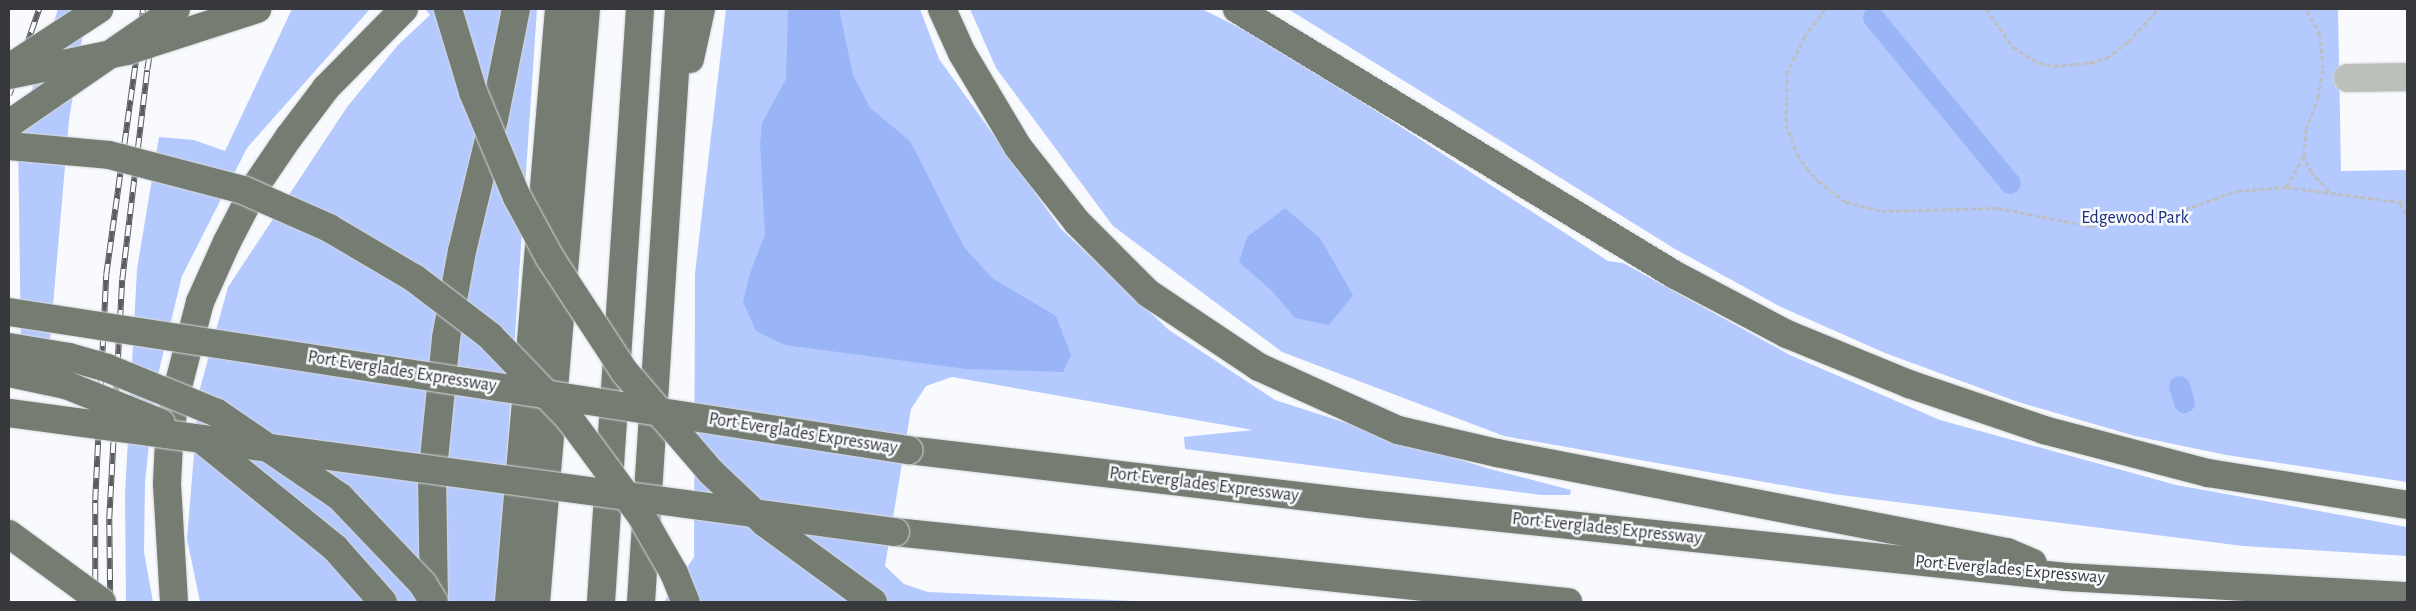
<!DOCTYPE html>
<style>
body{margin:0}
#map{position:relative;width:2416px;height:611px;overflow:hidden;background:#f8fafe;font-family:"Alegreya Sans",sans-serif}
div>[style]{position:absolute}
.green>*{inset:0;background:#b4c9fe}
.water>*{inset:0;background:#9ab4f8}
.canal>*{height:21px;margin:-10.5px;padding:0 10.5px;transform-origin:10.5px;border-radius:10.5px;background:#9ab4f8}
.path>*{height:3px;margin-top:-1.5px;transform-origin:0;background:repeating-linear-gradient(90deg,#bdbfc3 0 5px,transparent 0 7.5px)}
.roads{filter:drop-shadow(0 0 1px #d5d7db) drop-shadow(0 0 1px #d5d7db)}
.minor>*{height:28px;margin:-14px;padding:0 14px;transform-origin:14px;border-radius:14px;background:#bcc0bb}
.highway>*{height:28px;margin:-14px;padding:0 14px;transform-origin:14px;border-radius:14px;background:#757d73}
.rail>*{height:5.5px;margin-top:-2.75px;transform-origin:0;background:repeating-linear-gradient(90deg,#f8fafe 0 11px,#5a5c60 0 22px);box-sizing:border-box;border-block:1px solid #5a5c60}
.bridges{filter:drop-shadow(0 0 1px #d5d7db) drop-shadow(0 0 1px #d5d7db)}
.highway-bridge>*{height:28px;margin:-14px;padding:0 14px;transform-origin:14px;border-radius:14px;background:#757d73}
span{translate:-50% -50%;white-space:nowrap;text-align:center;line-height:1.15;-webkit-text-stroke:5px #f8fafe;paint-order:stroke}
.park-label{font-size:18px;color:#1b2e7a}
.street-label{font-size:18px;color:#36383c}
.frame{position:absolute;inset:0;border:10px solid #36383c;pointer-events:none}
</style>
<div id="map">
<div class="green">
<i style="clip-path:polygon(58px 9px,87px 9px,69px 120px,45px 398px,21px 351px,18px 134px)"></i>
<i style="clip-path:polygon(292px 9px,370px 9px,247px 148px,182px 276px,155px 387px,145px 483px,144px 552px,153px 602px,126px 602px,125px 494px,137px 269px,159px 137px,194px 140px,225px 151px)"></i>
<i style="clip-path:polygon(425px 9px,537px 9px,497px 602px,200px 602px,187px 539px,199px 392px,228px 287px,347px 107px,398px 45px,430px 15px)"></i>
<i style="clip-path:polygon(726px 9px,920px 9px,939px 59px,1061px 229px,1169px 330px,1275px 400px,1486px 468px,1571px 490px,1570px 495px,1542px 495px,1185px 449px,1184px 437px,1253px 430px,952px 377px,926px 386px,911px 409px,885px 566px,904px 584px,928px 592px,1156px 602px,664px 602px,694px 557px,695px 273px)"></i>
<i style="clip-path:polygon(970px 9px,1202px 9px,1276px 46px,1608px 261px,1623px 263px,1790px 355px,1940px 420px,2176px 485px,2407px 527px,2407px 556px,2243px 546px,1833px 494px,1504px 436px,1282px 352px,1113px 226px,996px 68px)"></i>
<i style="clip-path:polygon(1288px 9px,2338px 9px,2341px 171px,2407px 170px,2407px 482px,2226px 455px,2135px 436px,2018px 402px,1885px 353px,1781px 307px,1675px 249px)"></i>
</div>
<div class="water">
<i style="clip-path:polygon(788px 9px,839px 9px,853px 75px,870px 108px,910px 141px,964px 247px,992px 278px,1056px 316px,1071px 355px,1063px 372px,966px 369px,785px 345px,756px 331px,743px 302px,750px 273px,765px 235px,760px 144px,762px 123px,786px 79px)"></i>
<i style="clip-path:polygon(1285px 208px,1320px 238px,1353px 295px,1329px 325px,1295px 318px,1273px 292px,1239px 262px,1247px 237px)"></i>
</div>
<div class="canal">
<i style="left:1873px;top:17px;width:215px;rotate:50.5deg"></i>
<i style="left:2179px;top:386px;width:17px;rotate:73deg"></i>
</div>
<div class="path">
<i style="left:1825px;top:9px;width:34px;rotate:127deg"></i>
<i style="left:1805px;top:36px;width:40px;rotate:116.6deg"></i>
<i style="left:1787px;top:72px;width:52px;rotate:91.1deg"></i>
<i style="left:1786px;top:124px;width:32px;rotate:70deg"></i>
<i style="left:1797px;top:154px;width:17px;rotate:57deg"></i>
<i style="left:1806px;top:168px;width:18px;rotate:47deg"></i>
<i style="left:1818px;top:181px;width:35px;rotate:37deg"></i>
<i style="left:1846px;top:202px;width:36px;rotate:14deg"></i>
<i style="left:1881px;top:211px;width:117px;rotate:-1.5deg"></i>
<i style="left:1998px;top:208px;width:94px;rotate:11.1deg"></i>
<i style="left:2090px;top:226px;width:75px;rotate:-6.9deg"></i>
<i style="left:2164px;top:217px;width:77px;rotate:-19.6deg"></i>
<i style="left:2237px;top:191px;width:49px;rotate:-4.7deg"></i>
<i style="left:1986px;top:9px;width:47px;rotate:54.6deg"></i>
<i style="left:2013px;top:47px;width:31px;rotate:32deg"></i>
<i style="left:2039px;top:63px;width:15px;rotate:11deg"></i>
<i style="left:2054px;top:66px;width:36px;rotate:-5deg"></i>
<i style="left:2090px;top:63px;width:17px;rotate:-17deg"></i>
<i style="left:2106px;top:58px;width:27px;rotate:-36deg"></i>
<i style="left:2128px;top:42px;width:45px;rotate:-47.7deg"></i>
<i style="left:2304px;top:156px;width:27px;rotate:-86deg"></i>
<i style="left:2306px;top:129px;width:34px;rotate:-69deg"></i>
<i style="left:2318px;top:97px;width:29px;rotate:-80deg"></i>
<i style="left:2323px;top:68px;width:33px;rotate:-95deg"></i>
<i style="left:2320px;top:35px;width:30px;rotate:-118deg"></i>
<i style="left:2329px;top:191px;width:26px;rotate:-133deg"></i>
<i style="left:2311px;top:172px;width:17px;rotate:-114deg"></i>
<i style="left:2304px;top:156px;width:36px;rotate:120deg"></i>
<i style="left:2286px;top:187px;width:122px;rotate:7.5deg"></i>
<i style="left:2400px;top:203px;width:14px;rotate:60deg"></i>
</div>
<div class="roads">
<div class="minor">
<i style="left:2348px;top:78px;width:59px;rotate:-1deg"></i>
</div>
<div class="highway">
<i style="left:942px;top:9px;width:48px;rotate:65.6deg"></i>
<i style="left:962px;top:53px;width:109px;rotate:59.2deg"></i>
<i style="left:1018px;top:147px;width:95px;rotate:51.8deg"></i>
<i style="left:1077px;top:222px;width:100px;rotate:45deg"></i>
<i style="left:1148px;top:293px;width:133px;rotate:33.7deg"></i>
<i style="left:1259px;top:367px;width:153px;rotate:24.4deg"></i>
<i style="left:1398px;top:430px;width:102px;rotate:13.1deg"></i>
<i style="left:1497px;top:453px;width:520px;rotate:10.99deg"></i>
<i style="left:2007px;top:552px;width:28px;rotate:23deg"></i>
<i style="left:1237px;top:9px;width:512px;rotate:31.27deg"></i>
<i style="left:1675px;top:275px;width:127px;rotate:27.8deg"></i>
<i style="left:1787px;top:334px;width:132px;rotate:22.3deg"></i>
<i style="left:1909px;top:384px;width:143px;rotate:18.8deg"></i>
<i style="left:2044px;top:430px;width:170px;rotate:14.7deg"></i>
<i style="left:2208px;top:473px;width:202px;rotate:9.1deg"></i>
<i style="left:690px;top:59px;width:51px;rotate:-77.6deg"></i>
<i style="left:908px;top:450px;width:463px;rotate:6.7deg"></i>
<i style="left:1368px;top:504px;width:702px;rotate:5.97deg"></i>
<i style="left:2066px;top:577px;width:342px;rotate:3.2deg"></i>
<i style="left:895px;top:532px;width:677px;rotate:5.94deg"></i>
<i style="left:174px;top:602px;width:119px;rotate:-93.4deg"></i>
<i style="left:167px;top:483px;width:41px;rotate:-87.2deg"></i>
<i style="left:169px;top:442px;width:44px;rotate:-82.2deg"></i>
<i style="left:175px;top:398px;width:99px;rotate:-75.4deg"></i>
<i style="left:200px;top:302px;width:66px;rotate:-65.8deg"></i>
<i style="left:227px;top:242px;width:65px;rotate:-62.7deg"></i>
<i style="left:257px;top:184px;width:57px;rotate:-55.8deg"></i>
<i style="left:289px;top:137px;width:61px;rotate:-52.9deg"></i>
<i style="left:326px;top:88px;width:111px;rotate:-45.4deg"></i>
<i style="left:434px;top:602px;width:123px;rotate:-90.9deg"></i>
<i style="left:432px;top:479px;width:142px;rotate:-84.3deg"></i>
<i style="left:446px;top:338px;width:88px;rotate:-79.6deg"></i>
<i style="left:462px;top:251px;width:136px;rotate:-76.4deg"></i>
<i style="left:494px;top:119px;width:112px;rotate:-78.7deg"></i>
<i style="left:509px;top:602px;width:595px;rotate:-85.18deg"></i>
<i style="left:536px;top:602px;width:595px;rotate:-85.18deg"></i>
<i style="left:601px;top:602px;width:594px;rotate:-86.24deg"></i>
<i style="left:641px;top:602px;width:594px;rotate:-86.33deg"></i>
</div>
</div>
<div class="rail">
<i style="left:9px;top:95px;width:91px;rotate:-70.8deg"></i>
<i style="left:95px;top:602px;width:102px;rotate:-90deg"></i>
<i style="left:95px;top:500px;width:225px;rotate:-87.2deg"></i>
<i style="left:106px;top:275px;width:269px;rotate:-82.1deg"></i>
<i style="left:110px;top:602px;width:83px;rotate:-90.7deg"></i>
<i style="left:109px;top:519px;width:239px;rotate:-86.9deg"></i>
<i style="left:122px;top:280px;width:211px;rotate:-83.2deg"></i>
<i style="left:147px;top:70px;width:62px;rotate:-80.7deg"></i>
</div>
<div class="bridges">
<div class="highway-bridge">
<i style="left:448px;top:9px;width:87px;rotate:73.2deg"></i>
<i style="left:473px;top:92px;width:114px;rotate:67.3deg"></i>
<i style="left:517px;top:197px;width:69px;rotate:61.6deg"></i>
<i style="left:550px;top:258px;width:136px;rotate:56.7deg"></i>
<i style="left:625px;top:372px;width:132px;rotate:49.3deg"></i>
<i style="left:711px;top:472px;width:74px;rotate:43.4deg"></i>
<i style="left:765px;top:523px;width:134px;rotate:36.2deg"></i>
<i style="left:9px;top:68px;width:108px;rotate:-33.2deg"></i>
<i style="left:9px;top:75px;width:120px;rotate:-11.5deg"></i>
<i style="left:127px;top:51px;width:137px;rotate:-17.9deg"></i>
<i style="left:9px;top:124px;width:203px;rotate:-34.6deg"></i>
<i style="left:9px;top:146px;width:100px;rotate:5.1deg"></i>
<i style="left:109px;top:155px;width:138px;rotate:14.6deg"></i>
<i style="left:243px;top:190px;width:94px;rotate:23.8deg"></i>
<i style="left:329px;top:228px;width:99px;rotate:30.5deg"></i>
<i style="left:414px;top:278px;width:96px;rotate:37.3deg"></i>
<i style="left:490px;top:336px;width:114px;rotate:46.1deg"></i>
<i style="left:569px;top:418px;width:123px;rotate:53.6deg"></i>
<i style="left:642px;top:517px;width:64px;rotate:60.3deg"></i>
<i style="left:674px;top:573px;width:31px;rotate:68deg"></i>
<i style="left:9px;top:312px;width:910px;rotate:8.73deg"></i>
<i style="left:9px;top:347px;width:61px;rotate:9.5deg"></i>
<i style="left:69px;top:357px;width:40px;rotate:16deg"></i>
<i style="left:107px;top:368px;width:119px;rotate:22.2deg"></i>
<i style="left:217px;top:413px;width:149px;rotate:34.3deg"></i>
<i style="left:340px;top:497px;width:119px;rotate:46.4deg"></i>
<i style="left:422px;top:583px;width:22px;rotate:58deg"></i>
<i style="left:9px;top:373px;width:58px;rotate:11.9deg"></i>
<i style="left:66px;top:385px;width:102px;rotate:21.8deg"></i>
<i style="left:9px;top:413px;width:894px;rotate:7.65deg"></i>
<i style="left:201px;top:439px;width:173px;rotate:39.1deg"></i>
<i style="left:335px;top:548px;width:72px;rotate:48.4deg"></i>
<i style="left:9px;top:534px;width:115px;rotate:36.2deg"></i>
</div>
</div>
<div class="park-label">
<span style="left:2135px;top:218px">Edgewood Park</span>
</div>
<div class="street-label">
<span style="left:402px;top:372px;rotate:9deg">Port Everglades Expressway</span>
<span style="left:803px;top:434px;rotate:9deg">Port Everglades Expressway</span>
<span style="left:1204px;top:485px;rotate:7deg">Port Everglades Expressway</span>
<span style="left:1607px;top:529px;rotate:6deg">Port Everglades Expressway</span>
<span style="left:2010px;top:570px;rotate:5deg">Port Everglades Expressway</span>
</div>
<div class="frame"></div>
</div>
